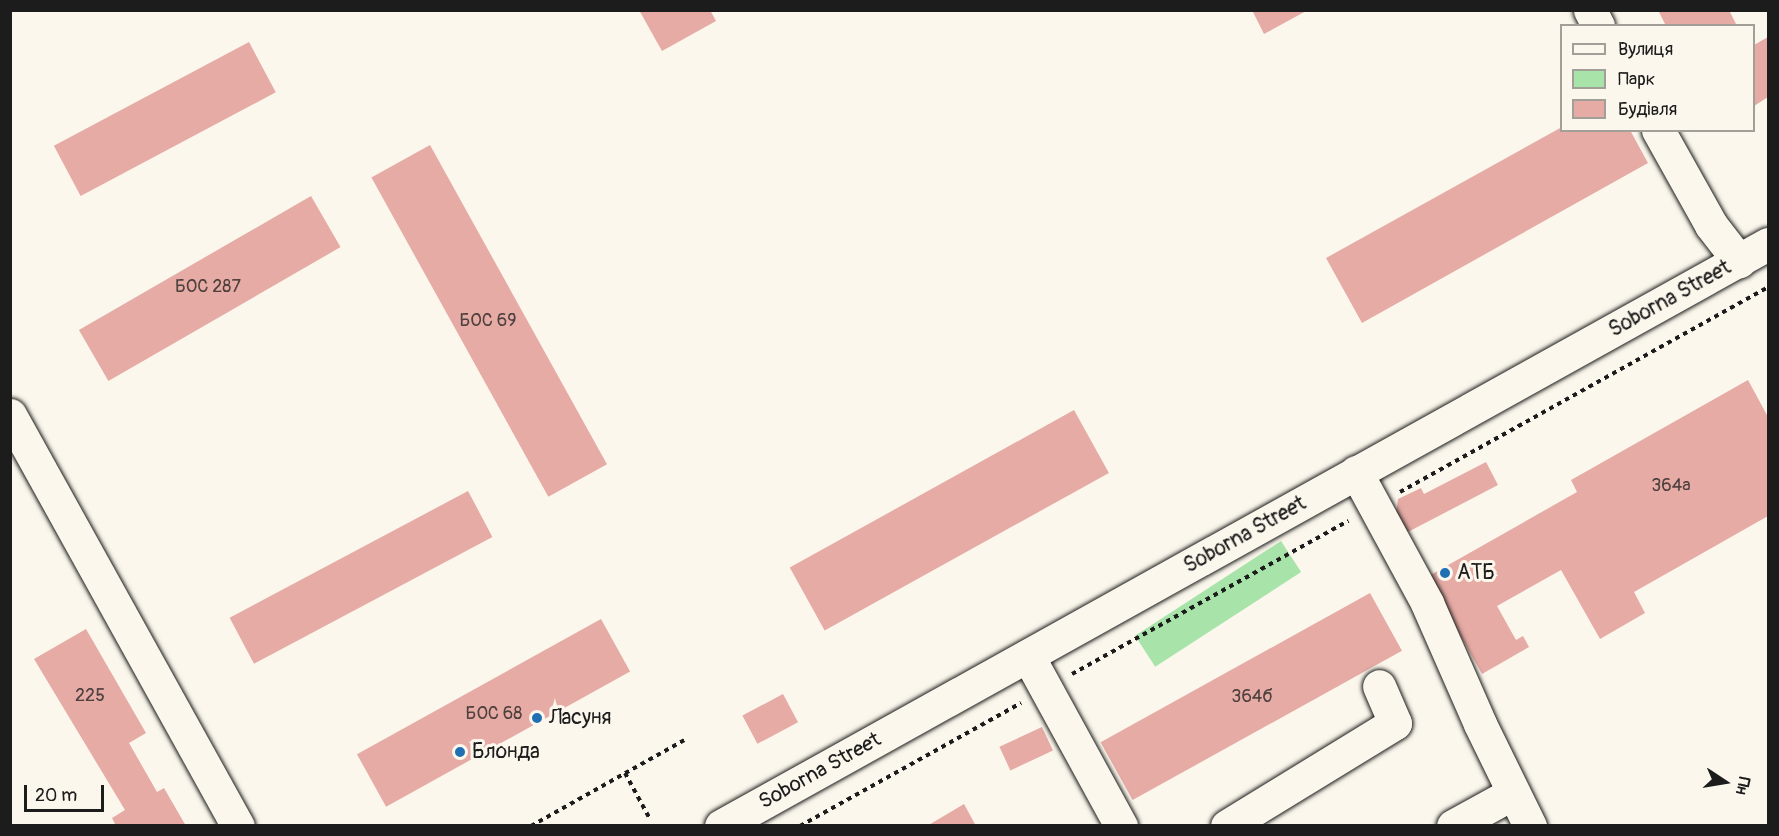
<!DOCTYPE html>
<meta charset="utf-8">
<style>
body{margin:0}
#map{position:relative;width:1779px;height:836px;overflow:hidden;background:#fbf7ec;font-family:Pangolin,sans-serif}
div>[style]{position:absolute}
.green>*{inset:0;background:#a8e4aa;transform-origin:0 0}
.building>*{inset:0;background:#e6aba4;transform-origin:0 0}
.path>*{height:4px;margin-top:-2px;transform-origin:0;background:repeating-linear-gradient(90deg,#1c1c1c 0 4.5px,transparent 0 9px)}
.roads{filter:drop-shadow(0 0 2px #1c1c1c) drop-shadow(0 0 2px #1c1c1c)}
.minor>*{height:33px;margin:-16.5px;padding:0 16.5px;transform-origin:16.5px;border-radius:16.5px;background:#fbf7ec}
.major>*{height:33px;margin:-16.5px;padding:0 16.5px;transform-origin:16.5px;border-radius:16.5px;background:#fbf7ec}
.dots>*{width:16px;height:16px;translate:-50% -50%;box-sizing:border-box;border:3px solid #fbf7ec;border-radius:50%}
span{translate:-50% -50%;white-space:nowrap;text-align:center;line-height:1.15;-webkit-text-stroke:6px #fbf7ec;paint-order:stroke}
.number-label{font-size:18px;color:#4e403e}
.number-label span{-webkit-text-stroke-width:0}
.street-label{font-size:21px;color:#1c1c1c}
.poi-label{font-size:21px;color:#1c1c1c}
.left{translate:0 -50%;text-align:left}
.frame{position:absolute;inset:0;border:12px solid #1c1c1c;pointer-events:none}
.legend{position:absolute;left:1560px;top:24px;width:195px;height:108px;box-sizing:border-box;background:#fbf7ec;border:2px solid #a29f99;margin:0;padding:8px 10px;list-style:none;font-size:18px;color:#1c1c1c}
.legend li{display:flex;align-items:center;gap:12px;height:30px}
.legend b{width:30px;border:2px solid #a29f99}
.north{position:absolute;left:1695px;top:752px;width:60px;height:60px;-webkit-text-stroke:4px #fbf7ec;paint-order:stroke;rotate:102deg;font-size:16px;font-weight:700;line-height:24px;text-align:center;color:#1c1c1c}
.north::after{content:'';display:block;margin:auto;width:21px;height:27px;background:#1c1c1c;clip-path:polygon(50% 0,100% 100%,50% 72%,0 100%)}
.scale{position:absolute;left:24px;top:785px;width:80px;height:27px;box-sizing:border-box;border:3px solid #1c1c1c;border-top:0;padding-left:8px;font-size:18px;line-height:21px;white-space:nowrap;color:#1c1c1c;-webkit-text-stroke:4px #fbf7ec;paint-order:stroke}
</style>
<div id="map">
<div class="green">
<i style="left:1281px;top:541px;width:37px;height:174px;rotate:57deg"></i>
</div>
<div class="building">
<i style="clip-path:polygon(639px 10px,710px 10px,716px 21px,662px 51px)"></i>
<i style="clip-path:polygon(1252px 10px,1308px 10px,1264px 34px)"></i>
<i style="clip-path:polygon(1658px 10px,1729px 10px,1737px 26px,1666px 26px)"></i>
<i style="clip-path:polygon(1768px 37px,1768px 97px,1754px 106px,1754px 45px)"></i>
<i style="left:249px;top:42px;width:57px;height:221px;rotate:62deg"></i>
<i style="clip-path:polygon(1562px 127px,1562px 130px,1630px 130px,1648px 163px,1362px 323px,1326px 258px)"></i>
<i style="left:430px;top:145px;width:365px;height:67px;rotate:61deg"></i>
<i style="left:311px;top:196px;width:59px;height:268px;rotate:60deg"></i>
<i style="clip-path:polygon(1748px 380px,1768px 417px,1768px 516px,1634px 592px,1645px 613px,1600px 639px,1561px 570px,1497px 606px,1516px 640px,1523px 636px,1529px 647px,1482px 674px,1427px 577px,1577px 492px,1571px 480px)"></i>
<i style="left:1074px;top:410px;width:72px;height:325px;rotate:61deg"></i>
<i style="clip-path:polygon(1486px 462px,1498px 485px,1406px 533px,1396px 514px,1398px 499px,1421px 488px,1424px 494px)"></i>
<i style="left:468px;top:491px;width:52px;height:270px;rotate:62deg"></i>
<i style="left:1370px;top:593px;width:66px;height:308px;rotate:61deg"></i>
<i style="left:601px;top:619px;width:60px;height:279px;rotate:61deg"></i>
<i style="clip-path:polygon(86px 629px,146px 733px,129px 743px,157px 792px,164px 788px,186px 826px,116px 826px,112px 818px,125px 810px,34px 659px)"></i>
<i style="left:783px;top:694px;width:32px;height:46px;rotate:62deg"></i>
<i style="left:1042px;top:727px;width:26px;height:47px;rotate:65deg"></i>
<i style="clip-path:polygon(964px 804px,976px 826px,927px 826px)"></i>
</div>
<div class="path">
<i style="left:1400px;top:492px;width:421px;rotate:-29.1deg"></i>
<i style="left:1072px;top:674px;width:316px;rotate:-29deg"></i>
<i style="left:625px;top:773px;width:52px;rotate:61.5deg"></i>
<i style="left:531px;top:826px;width:178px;rotate:-29.3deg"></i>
<i style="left:800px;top:826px;width:253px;rotate:-29.1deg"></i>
</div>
<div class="roads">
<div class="minor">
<i style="left:1590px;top:10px;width:18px;rotate:63deg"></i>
<i style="left:1658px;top:130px;width:109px;rotate:60.8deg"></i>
<i style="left:1711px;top:225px;width:46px;rotate:52.1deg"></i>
<i style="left:10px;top:415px;width:470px;rotate:61deg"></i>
<i style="left:1356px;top:472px;width:149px;rotate:61.5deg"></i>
<i style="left:1427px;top:603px;width:132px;rotate:66.3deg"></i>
<i style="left:1480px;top:724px;width:114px;rotate:63.9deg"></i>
<i style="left:1028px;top:656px;width:194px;rotate:61.3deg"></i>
<i style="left:1227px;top:826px;width:197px;rotate:-31.5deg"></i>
<i style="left:1395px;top:723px;width:40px;rotate:-113.4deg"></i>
<i style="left:1453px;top:826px;width:68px;rotate:-28.8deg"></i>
</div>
<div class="major">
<i style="left:721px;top:826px;width:1198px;rotate:-29.07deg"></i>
</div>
</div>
<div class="dots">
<i style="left:1445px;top:573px;background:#1f6fb2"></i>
<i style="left:537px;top:718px;background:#1f6fb2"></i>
<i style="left:460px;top:752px;background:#1f6fb2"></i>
</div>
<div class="number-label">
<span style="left:208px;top:287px">БОС 287</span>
<span style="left:488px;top:321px">БОС 69</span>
<span style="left:1671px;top:486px">364а</span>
<span style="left:90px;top:696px">225</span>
<span style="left:1252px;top:697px">364б</span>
<span style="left:494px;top:714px">БОС 68</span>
</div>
<div class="street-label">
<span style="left:1670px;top:299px;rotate:-29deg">Soborna Street</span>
<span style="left:1245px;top:535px;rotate:-29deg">Soborna Street</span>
<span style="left:820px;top:771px;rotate:-29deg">Soborna Street</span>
</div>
<div class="poi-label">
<span class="left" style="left:1457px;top:573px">АТБ</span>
<span class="left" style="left:549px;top:718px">Ласуня</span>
<span class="left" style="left:472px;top:752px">Блонда</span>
</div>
<div class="frame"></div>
<ul class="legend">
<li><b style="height:8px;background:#fbf7ec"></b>Вулиця</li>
<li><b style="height:16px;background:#a8e4aa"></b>Парк</li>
<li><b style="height:16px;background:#e6aba4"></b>Будівля</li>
</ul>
<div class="north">Пн</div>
<div class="scale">20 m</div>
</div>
